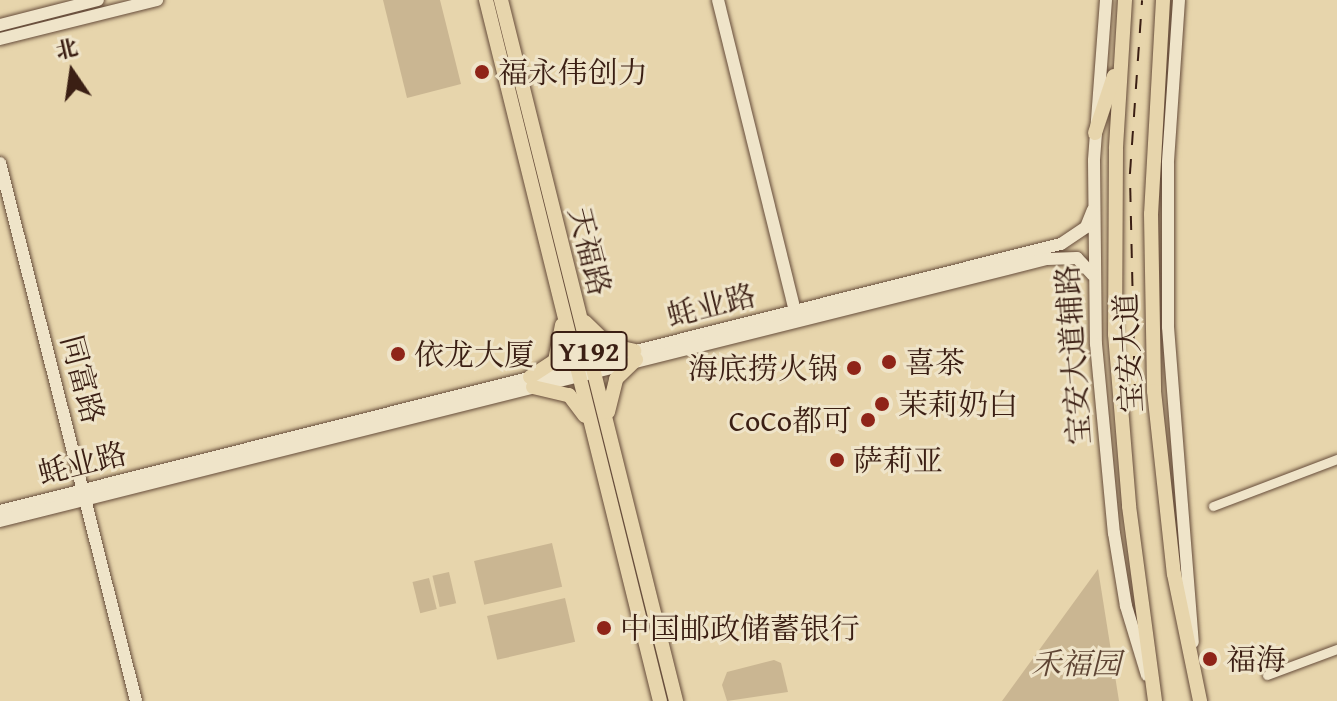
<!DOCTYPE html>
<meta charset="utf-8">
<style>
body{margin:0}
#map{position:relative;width:1337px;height:701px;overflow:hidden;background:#e7d5ac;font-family:"Gentium Book Plus","Noto Serif SC",serif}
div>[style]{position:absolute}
.green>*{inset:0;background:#cab692;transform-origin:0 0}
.roads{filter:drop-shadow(0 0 2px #664c3a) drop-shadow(0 0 2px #664c3a)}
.street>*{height:9px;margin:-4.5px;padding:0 4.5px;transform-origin:4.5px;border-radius:4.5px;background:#efe4c9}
.secondary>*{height:12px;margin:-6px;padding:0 6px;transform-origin:6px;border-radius:6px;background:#efe4c9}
.primary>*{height:14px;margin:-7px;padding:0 7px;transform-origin:7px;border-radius:7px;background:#e7d5ac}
.rail>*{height:2px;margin-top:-1px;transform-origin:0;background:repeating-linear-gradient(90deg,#3b1f14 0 14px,transparent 0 28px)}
.dots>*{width:22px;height:22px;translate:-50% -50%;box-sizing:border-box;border:4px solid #efe4c9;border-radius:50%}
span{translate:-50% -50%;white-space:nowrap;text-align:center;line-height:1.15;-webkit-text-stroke:6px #efe4c9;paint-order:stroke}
.shield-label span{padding:2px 6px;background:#efe4c9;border:2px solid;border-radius:6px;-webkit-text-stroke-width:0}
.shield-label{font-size:28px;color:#3b1f14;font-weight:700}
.poi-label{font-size:30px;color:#3b1f14}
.left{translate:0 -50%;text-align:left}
.right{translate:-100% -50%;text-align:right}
.street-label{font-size:30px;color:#3b1f14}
.park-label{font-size:30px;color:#5f4534;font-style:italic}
.north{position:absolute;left:32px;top:32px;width:80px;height:80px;-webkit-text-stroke:6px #efe4c9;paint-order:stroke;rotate:347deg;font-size:22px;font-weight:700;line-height:32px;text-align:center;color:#3b1f14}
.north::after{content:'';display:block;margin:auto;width:28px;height:36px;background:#3b1f14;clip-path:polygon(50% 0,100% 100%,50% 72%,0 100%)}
</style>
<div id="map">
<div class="green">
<i style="clip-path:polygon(383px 0,440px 0,461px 84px,407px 98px)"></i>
<i style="left:552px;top:543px;width:45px;height:80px;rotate:77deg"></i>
<i style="clip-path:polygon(1098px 569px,1119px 701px,1002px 701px)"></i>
<i style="left:449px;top:572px;width:32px;height:17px;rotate:77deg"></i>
<i style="left:429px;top:578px;width:32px;height:17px;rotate:76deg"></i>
<i style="left:565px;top:598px;width:45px;height:80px;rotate:77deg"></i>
<i style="clip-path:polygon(774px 660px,781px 663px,788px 692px,727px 701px,722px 685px,727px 672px)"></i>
</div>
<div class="roads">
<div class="street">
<i style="left:1213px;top:506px;width:133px;rotate:-20.8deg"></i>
<i style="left:1267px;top:675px;width:75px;rotate:-20.4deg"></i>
</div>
<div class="secondary">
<i style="left:718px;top:0;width:320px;rotate:76.1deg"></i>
<i style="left:1106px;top:0;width:161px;rotate:94.3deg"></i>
<i style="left:1094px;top:161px;width:183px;rotate:89.4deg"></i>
<i style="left:1096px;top:344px;width:190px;rotate:84.6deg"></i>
<i style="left:1114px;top:533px;width:74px;rotate:80.7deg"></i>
<i style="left:1126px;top:606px;width:72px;rotate:73.1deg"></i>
<i style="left:1179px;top:0;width:163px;rotate:93.9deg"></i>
<i style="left:1168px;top:163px;width:164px;rotate:90deg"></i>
<i style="left:1168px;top:327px;width:316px;rotate:85.5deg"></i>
<i style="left:0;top:25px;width:101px;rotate:-14.3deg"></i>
<i style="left:0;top:39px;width:162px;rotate:-14deg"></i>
<i style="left:0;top:163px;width:555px;rotate:75.81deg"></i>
<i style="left:0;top:511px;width:1094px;rotate:-14.13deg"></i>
<i style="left:1061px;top:244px;width:30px;rotate:-34deg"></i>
<i style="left:1086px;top:227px;width:18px;rotate:-68deg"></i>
<i style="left:0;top:521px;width:1079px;rotate:-14.05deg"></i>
<i style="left:1047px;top:259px;width:30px;rotate:-2deg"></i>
<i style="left:1077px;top:258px;width:23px;rotate:47deg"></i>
</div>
<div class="primary">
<i style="left:486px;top:0;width:722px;rotate:76.06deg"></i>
<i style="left:501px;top:0;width:723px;rotate:75.98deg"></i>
<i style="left:1125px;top:0;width:149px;rotate:93.5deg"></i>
<i style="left:1116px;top:149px;width:185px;rotate:90.3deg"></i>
<i style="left:1115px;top:334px;width:173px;rotate:85.3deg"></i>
<i style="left:1129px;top:506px;width:197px;rotate:82.4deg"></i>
<i style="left:1163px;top:0;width:214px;rotate:93.2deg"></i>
<i style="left:1151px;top:214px;width:177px;rotate:89deg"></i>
<i style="left:1154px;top:391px;width:184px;rotate:83.8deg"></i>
<i style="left:1174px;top:574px;width:130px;rotate:78.4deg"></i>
<i style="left:1095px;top:133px;width:60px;rotate:-71.6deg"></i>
<i style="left:585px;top:322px;width:33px;rotate:44deg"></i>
<i style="left:609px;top:345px;width:26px;rotate:13deg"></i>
<i style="left:530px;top:377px;width:30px;rotate:-33deg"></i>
<i style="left:555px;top:361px;width:37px;rotate:-79deg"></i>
<i style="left:533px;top:387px;width:37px;rotate:13deg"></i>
<i style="left:569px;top:395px;width:26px;rotate:53deg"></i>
<i style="left:608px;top:412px;width:34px;rotate:-76deg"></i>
<i style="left:616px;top:379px;width:28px;rotate:-44deg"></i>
</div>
</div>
<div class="rail">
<i style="left:1135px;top:398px;width:225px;rotate:-91.3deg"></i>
<i style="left:1130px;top:173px;width:173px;rotate:-86deg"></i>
</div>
<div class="dots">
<i style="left:482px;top:72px;background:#8f2418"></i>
<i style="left:398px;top:354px;background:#8f2418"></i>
<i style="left:889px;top:362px;background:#8f2418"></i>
<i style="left:854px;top:368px;background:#8f2418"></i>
<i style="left:882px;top:404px;background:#8f2418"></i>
<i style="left:868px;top:420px;background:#8f2418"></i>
<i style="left:837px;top:460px;background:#8f2418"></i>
<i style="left:604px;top:628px;background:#8f2418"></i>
<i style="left:1210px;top:659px;background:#8f2418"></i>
</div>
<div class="shield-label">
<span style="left:589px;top:351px">Y192</span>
</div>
<div class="poi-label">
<span class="left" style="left:498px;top:72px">福永伟创力</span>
<span class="left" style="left:414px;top:354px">依龙大厦</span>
<span class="left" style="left:905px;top:362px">喜茶</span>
<span class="right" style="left:838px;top:368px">海底捞火锅</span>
<span class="left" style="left:898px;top:404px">茉莉奶白</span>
<span class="right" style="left:852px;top:420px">CoCo都可</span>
<span class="left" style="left:853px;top:460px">萨莉亚</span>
<span class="left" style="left:620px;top:628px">中国邮政储蓄银行</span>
<span class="left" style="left:1226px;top:659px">福海</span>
</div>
<div class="street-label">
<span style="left:590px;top:251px;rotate:76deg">天福路</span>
<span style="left:711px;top:305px;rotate:-14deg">蚝业路</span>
<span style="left:1128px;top:353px;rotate:-93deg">宝安大道</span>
<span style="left:1073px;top:355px;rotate:-94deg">宝安大道辅路</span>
<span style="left:83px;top:379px;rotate:75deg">同富路</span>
<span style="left:82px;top:463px;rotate:-14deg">蚝业路</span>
</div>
<div class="park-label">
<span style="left:1076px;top:663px">禾福园</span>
</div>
<div class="north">北</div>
</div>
